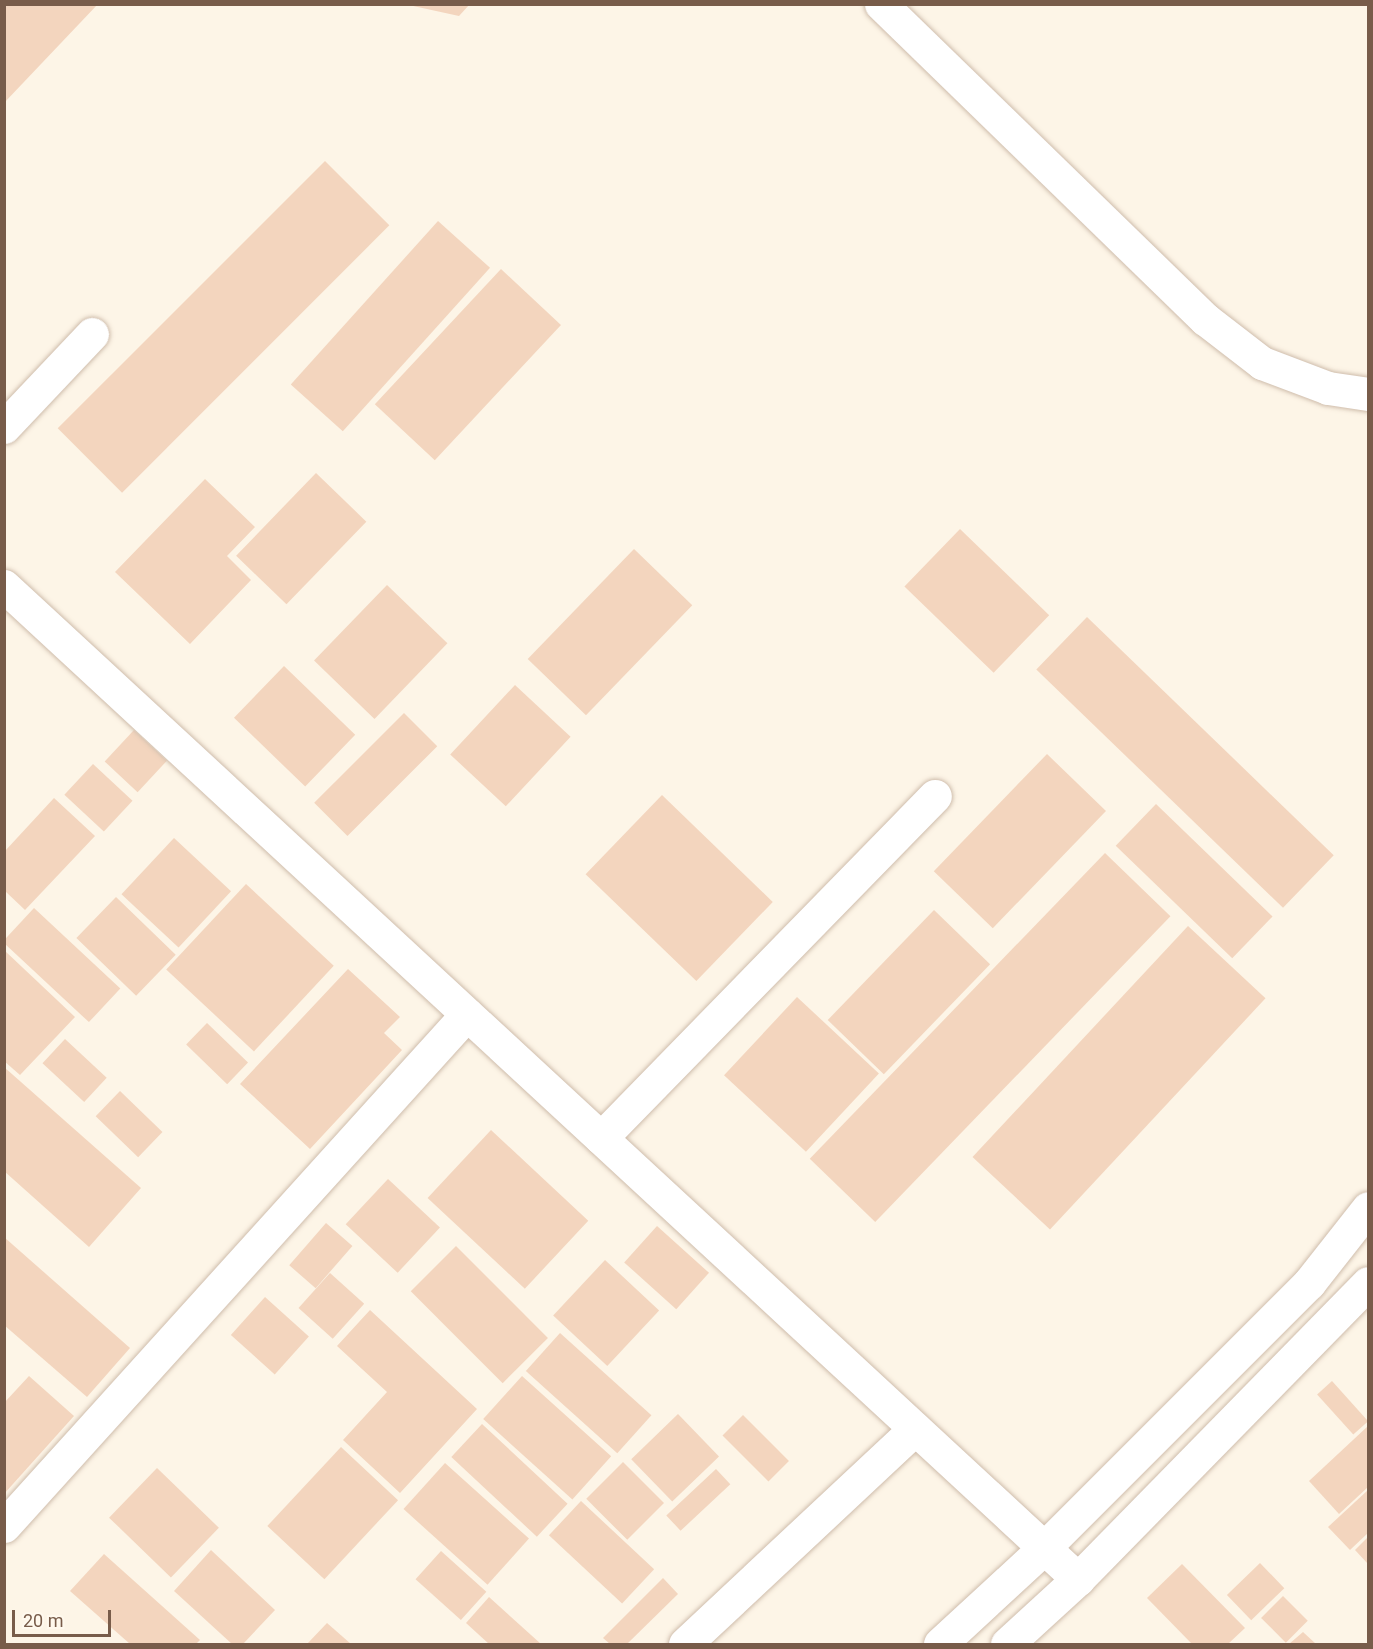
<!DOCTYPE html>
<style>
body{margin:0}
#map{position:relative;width:1373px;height:1649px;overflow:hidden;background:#fdf5e7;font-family:Roboto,sans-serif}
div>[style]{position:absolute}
.building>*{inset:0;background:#f3d5be;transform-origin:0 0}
.roads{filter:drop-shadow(0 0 2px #cfbdac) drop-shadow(0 0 2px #cfbdac)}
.minor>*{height:33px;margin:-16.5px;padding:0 16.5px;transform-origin:16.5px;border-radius:16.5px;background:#fff}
span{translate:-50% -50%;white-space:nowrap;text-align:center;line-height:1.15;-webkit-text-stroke:4.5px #fff9ee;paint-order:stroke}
.frame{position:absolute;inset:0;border:6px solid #785c4a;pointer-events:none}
.scale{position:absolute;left:12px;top:1610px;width:99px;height:27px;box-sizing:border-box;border:3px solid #785c4a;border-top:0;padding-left:8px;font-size:18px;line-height:21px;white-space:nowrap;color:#785c4a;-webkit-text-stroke:4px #fff9ee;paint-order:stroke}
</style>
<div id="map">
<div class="building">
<i style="clip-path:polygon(4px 4px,98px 4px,4px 103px)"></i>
<i style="clip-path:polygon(404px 4px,470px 4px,459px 16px)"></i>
<i style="left:325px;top:161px;width:91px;height:378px;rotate:45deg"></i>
<i style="left:438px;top:221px;width:70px;height:220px;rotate:42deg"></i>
<i style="left:501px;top:269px;width:82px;height:185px;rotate:43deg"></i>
<i style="left:316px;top:473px;width:70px;height:115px;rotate:44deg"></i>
<i style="clip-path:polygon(205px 479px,255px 527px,227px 556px,251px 580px,190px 644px,115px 572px)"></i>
<i style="left:960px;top:529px;width:124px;height:80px;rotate:44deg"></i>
<i style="left:634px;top:549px;width:81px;height:153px;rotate:44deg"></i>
<i style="left:387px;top:585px;width:84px;height:105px;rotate:44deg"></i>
<i style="left:1087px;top:617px;width:343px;height:73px;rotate:44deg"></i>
<i style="left:284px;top:666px;width:99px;height:72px;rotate:44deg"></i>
<i style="left:515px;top:685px;width:76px;height:95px;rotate:43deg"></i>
<i style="left:404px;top:713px;width:47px;height:127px;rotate:45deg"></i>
<i style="left:134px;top:730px;width:45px;height:43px;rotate:43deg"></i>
<i style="left:1047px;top:754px;width:82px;height:163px;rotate:44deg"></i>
<i style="left:93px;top:764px;width:54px;height:42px;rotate:43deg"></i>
<i style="left:662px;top:795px;width:154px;height:110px;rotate:44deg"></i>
<i style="clip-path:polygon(54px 798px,95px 836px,25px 910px,5px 891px,5px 851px)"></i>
<i style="left:1156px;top:804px;width:162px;height:58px;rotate:44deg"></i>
<i style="left:174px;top:838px;width:78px;height:77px;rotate:43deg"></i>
<i style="left:1105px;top:853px;width:91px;height:425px;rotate:44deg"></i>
<i style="left:246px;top:884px;width:120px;height:117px;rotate:43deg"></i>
<i style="left:116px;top:897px;width:83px;height:57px;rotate:44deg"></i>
<i style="left:34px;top:908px;width:118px;height:46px;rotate:43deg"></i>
<i style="left:934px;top:910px;width:78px;height:153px;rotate:44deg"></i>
<i style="left:1188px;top:926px;width:106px;height:316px;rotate:43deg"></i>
<i style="clip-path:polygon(4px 950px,75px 1017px,20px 1075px,4px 1061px)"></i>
<i style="clip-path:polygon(348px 969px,400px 1017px,384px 1033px,402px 1050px,310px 1149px,240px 1084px)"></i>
<i style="left:797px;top:997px;width:112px;height:107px;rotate:43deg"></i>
<i style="left:207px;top:1023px;width:57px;height:30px;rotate:44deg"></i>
<i style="left:65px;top:1039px;width:57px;height:33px;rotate:43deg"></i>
<i style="clip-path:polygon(4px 1067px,141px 1188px,89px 1247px,4px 1171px)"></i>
<i style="left:120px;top:1091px;width:59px;height:35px;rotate:44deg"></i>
<i style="left:491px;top:1130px;width:133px;height:93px;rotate:43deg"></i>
<i style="left:388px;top:1179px;width:71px;height:62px;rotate:43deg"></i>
<i style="left:326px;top:1223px;width:35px;height:56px;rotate:41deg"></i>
<i style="left:657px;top:1226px;width:70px;height:49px;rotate:42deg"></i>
<i style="clip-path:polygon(4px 1237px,130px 1348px,87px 1397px,4px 1325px)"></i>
<i style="left:456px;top:1246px;width:130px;height:64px;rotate:45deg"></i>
<i style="left:605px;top:1260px;width:74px;height:76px;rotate:43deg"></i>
<i style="left:330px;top:1273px;width:46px;height:47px;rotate:42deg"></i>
<i style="left:265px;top:1297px;width:59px;height:51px;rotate:42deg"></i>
<i style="clip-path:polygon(370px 1310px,477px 1409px,400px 1493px,343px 1440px,387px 1392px,337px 1346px)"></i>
<i style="left:560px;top:1333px;width:123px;height:51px;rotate:42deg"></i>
<i style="clip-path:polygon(29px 1376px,74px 1416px,4px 1494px,4px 1403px)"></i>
<i style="left:522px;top:1376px;width:120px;height:58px;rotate:42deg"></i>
<i style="left:1332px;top:1381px;width:54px;height:20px;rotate:48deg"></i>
<i style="left:678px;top:1414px;width:59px;height:65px;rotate:46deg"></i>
<i style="left:743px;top:1415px;width:65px;height:29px;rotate:45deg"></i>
<i style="left:482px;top:1424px;width:117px;height:45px;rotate:43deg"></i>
<i style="clip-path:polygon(1368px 1426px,1368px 1487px,1339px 1514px,1309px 1481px)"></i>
<i style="left:341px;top:1447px;width:78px;height:108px;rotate:43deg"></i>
<i style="left:623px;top:1462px;width:58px;height:52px;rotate:45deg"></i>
<i style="left:445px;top:1463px;width:113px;height:62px;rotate:42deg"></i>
<i style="left:157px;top:1468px;width:86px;height:69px;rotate:44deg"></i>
<i style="left:716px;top:1469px;width:21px;height:68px;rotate:47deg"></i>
<i style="clip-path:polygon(1368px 1490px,1368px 1533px,1350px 1550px,1328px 1527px)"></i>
<i style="left:581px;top:1501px;width:100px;height:47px;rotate:43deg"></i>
<i style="clip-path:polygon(1368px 1537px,1368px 1564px,1355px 1550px)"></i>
<i style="clip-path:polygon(211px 1550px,275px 1610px,243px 1644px,232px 1644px,174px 1591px)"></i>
<i style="left:441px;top:1551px;width:61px;height:38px;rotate:42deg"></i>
<i style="clip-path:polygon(104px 1554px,200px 1640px,196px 1644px,130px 1644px,70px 1591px)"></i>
<i style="left:1260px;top:1563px;width:35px;height:46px;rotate:46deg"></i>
<i style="clip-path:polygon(1182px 1564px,1245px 1628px,1228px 1644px,1192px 1644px,1147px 1598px)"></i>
<i style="clip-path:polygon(663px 1578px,678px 1594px,627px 1644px,610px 1644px,603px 1638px)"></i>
<i style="left:1283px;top:1596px;width:35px;height:31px;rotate:45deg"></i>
<i style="clip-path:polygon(489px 1597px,541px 1644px,489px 1644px,466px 1623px)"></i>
<i style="clip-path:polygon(327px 1623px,351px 1644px,307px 1644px)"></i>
<i style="clip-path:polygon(1303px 1632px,1316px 1644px,1289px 1644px)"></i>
</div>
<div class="roads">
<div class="minor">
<i style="left:881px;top:4px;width:452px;rotate:44.2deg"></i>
<i style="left:1205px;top:319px;width:72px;rotate:37.7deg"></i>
<i style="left:1262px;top:363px;width:71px;rotate:20.7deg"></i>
<i style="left:1328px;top:388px;width:40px;rotate:8.5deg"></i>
<i style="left:4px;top:427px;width:128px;rotate:-46.6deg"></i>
<i style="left:4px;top:586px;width:1463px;rotate:42.76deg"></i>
<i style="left:601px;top:1138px;width:478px;rotate:-45.7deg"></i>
<i style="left:4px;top:1526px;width:690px;rotate:-47.88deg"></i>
<i style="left:685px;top:1644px;width:315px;rotate:-43.1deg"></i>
<i style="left:940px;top:1644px;width:142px;rotate:-42.7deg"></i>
<i style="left:1044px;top:1548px;width:375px;rotate:-45deg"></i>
<i style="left:1309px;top:1283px;width:95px;rotate:-51.8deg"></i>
<i style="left:1007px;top:1644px;width:96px;rotate:-42.5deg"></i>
<i style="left:1078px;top:1579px;width:414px;rotate:-45.6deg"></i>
</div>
</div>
<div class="frame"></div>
<div class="scale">20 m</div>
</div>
